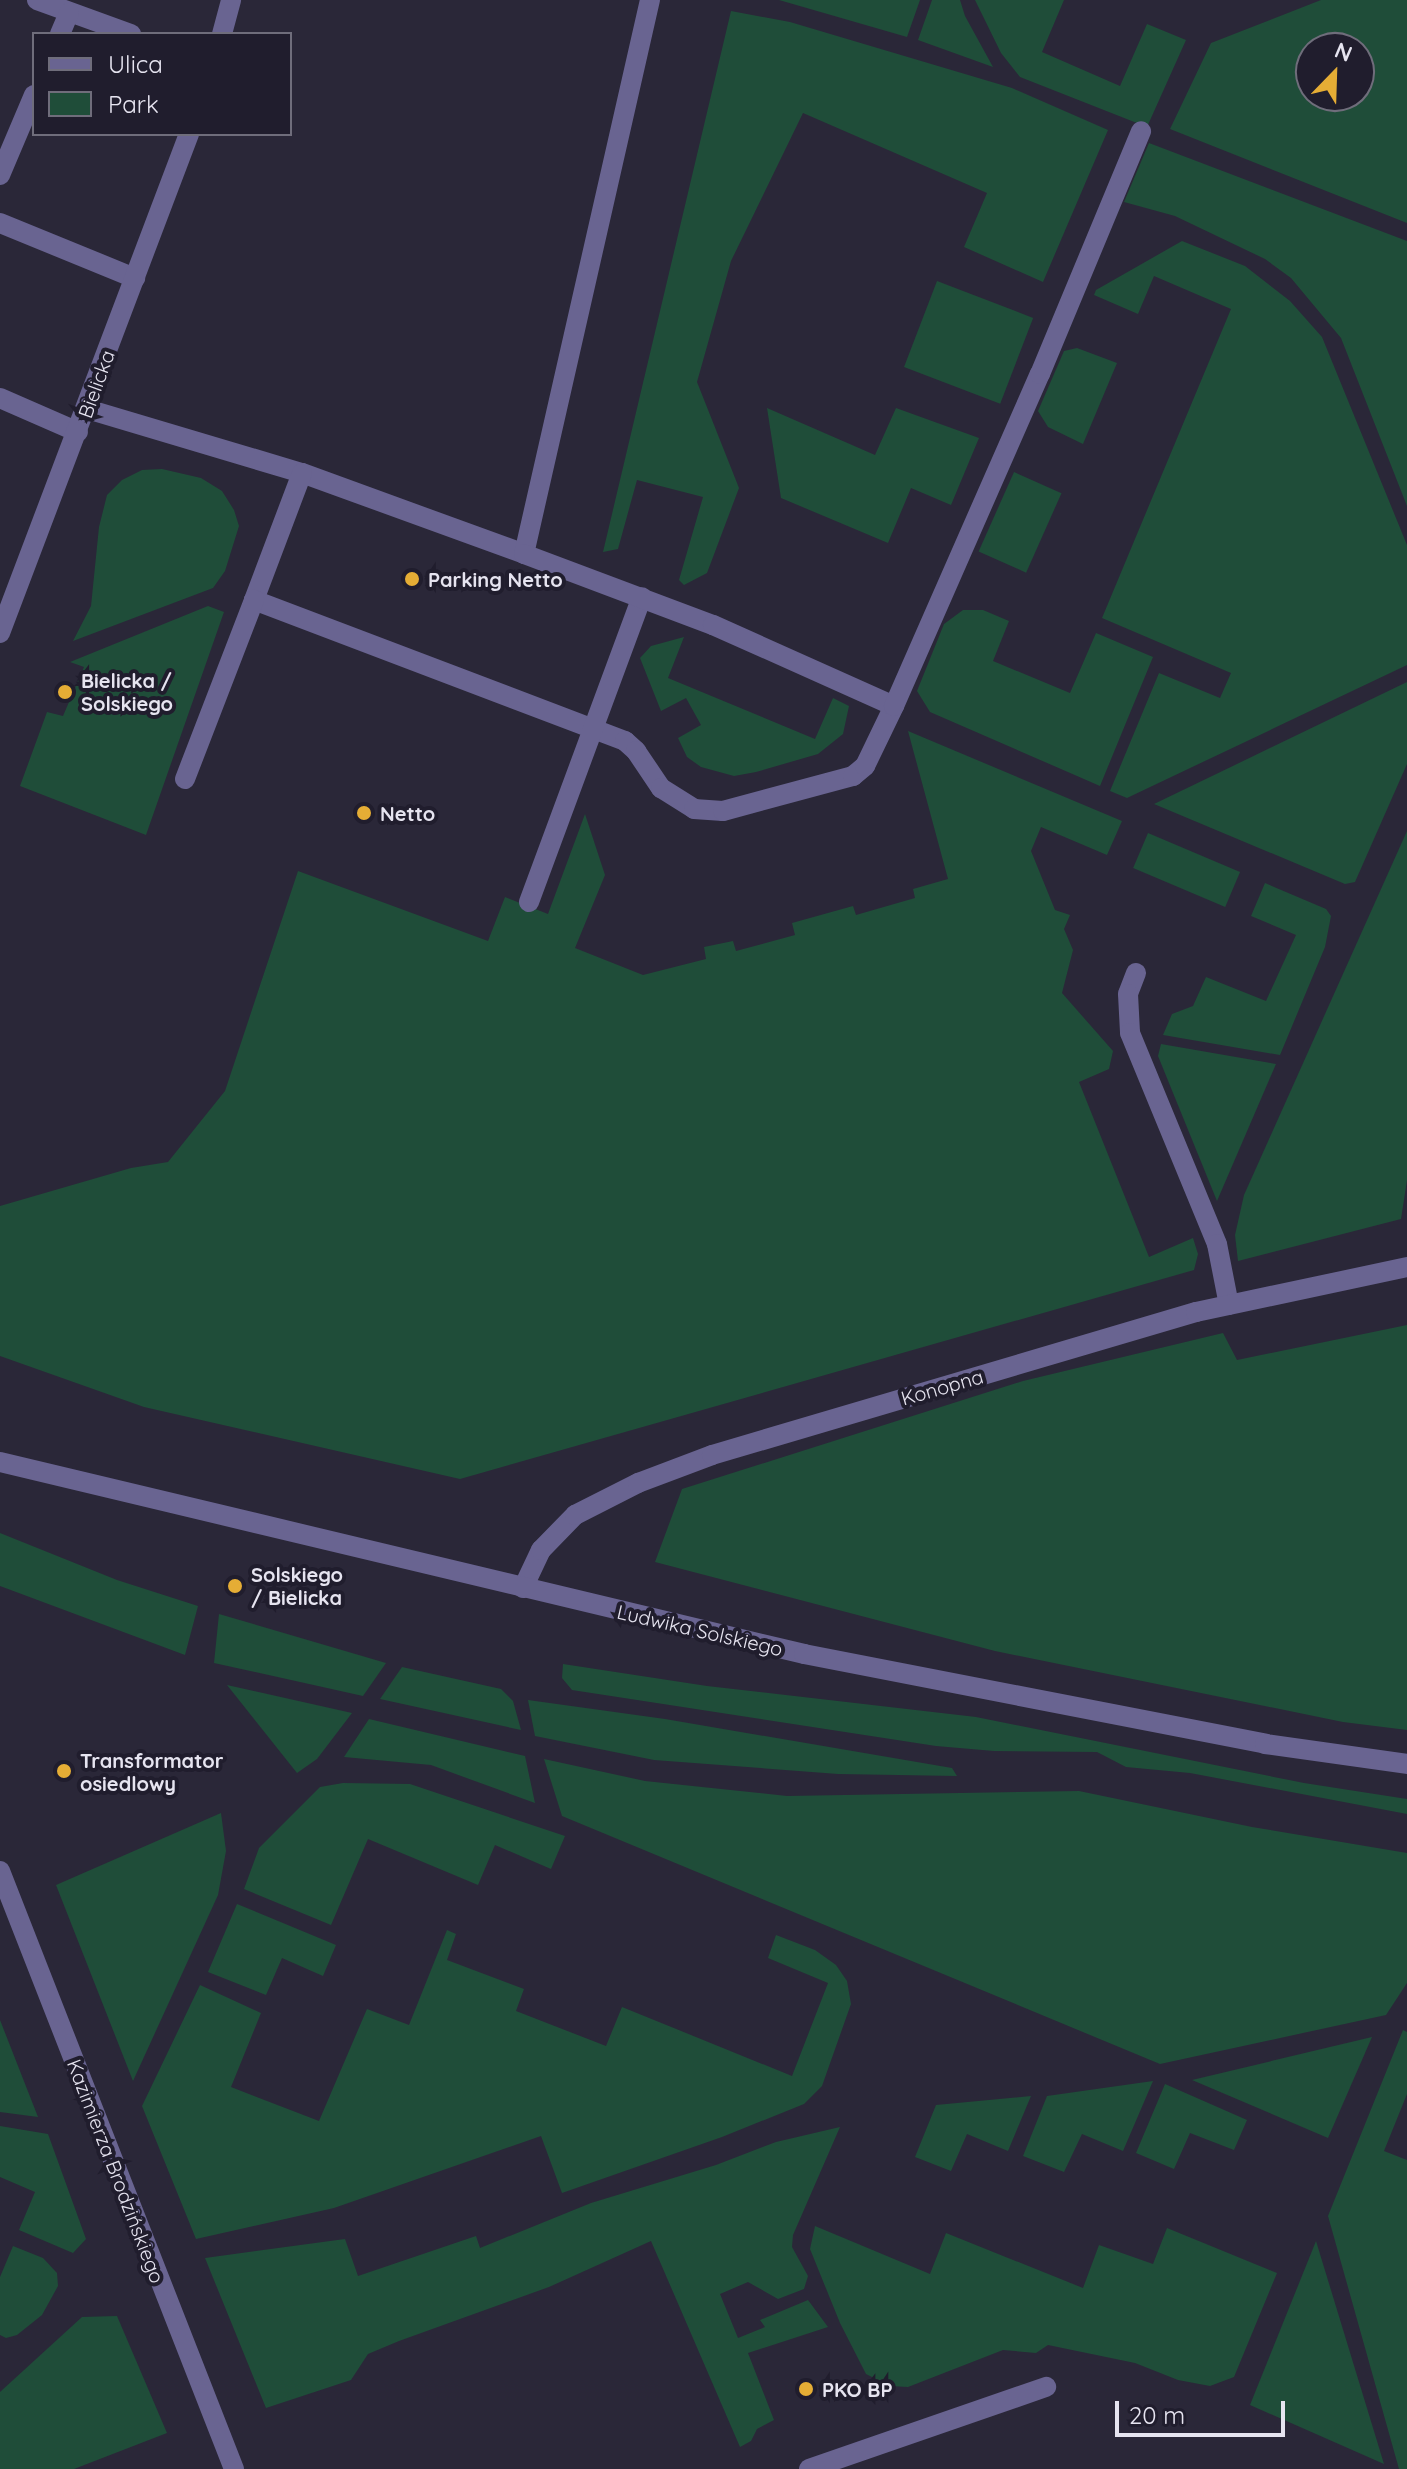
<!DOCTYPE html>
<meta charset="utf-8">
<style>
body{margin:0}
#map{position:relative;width:1407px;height:2469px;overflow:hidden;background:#2a2738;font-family:Quicksand,sans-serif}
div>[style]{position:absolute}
.green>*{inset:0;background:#1f4d39;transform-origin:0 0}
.service>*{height:20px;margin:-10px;padding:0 10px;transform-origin:10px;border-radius:10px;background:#696491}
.minor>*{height:20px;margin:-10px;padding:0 10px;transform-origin:10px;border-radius:10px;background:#696491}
.tertiary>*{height:20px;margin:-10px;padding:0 10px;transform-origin:10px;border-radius:10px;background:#696491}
.dots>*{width:22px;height:22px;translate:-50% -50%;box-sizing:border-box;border:4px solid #201d2d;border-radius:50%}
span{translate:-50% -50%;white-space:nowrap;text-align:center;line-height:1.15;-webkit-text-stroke:8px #201d2d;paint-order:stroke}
.street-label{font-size:20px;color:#e6e4f0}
.poi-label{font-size:20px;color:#e6e4f0;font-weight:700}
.left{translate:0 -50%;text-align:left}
.legend{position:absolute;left:32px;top:32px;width:260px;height:104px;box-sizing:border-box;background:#201d2d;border:2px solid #6f6d7b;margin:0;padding:10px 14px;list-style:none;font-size:24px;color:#e6e4f0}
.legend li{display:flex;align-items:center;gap:16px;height:40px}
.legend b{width:40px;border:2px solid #6f6d7b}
.north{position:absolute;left:1295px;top:32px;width:80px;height:80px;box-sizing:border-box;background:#201d2d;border:2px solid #6f6d7b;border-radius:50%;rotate:23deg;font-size:22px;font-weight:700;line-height:32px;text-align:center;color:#e6e4f0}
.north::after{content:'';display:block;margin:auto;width:28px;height:36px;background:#e5ad35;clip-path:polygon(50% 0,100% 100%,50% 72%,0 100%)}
.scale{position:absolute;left:1115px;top:2401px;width:170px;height:36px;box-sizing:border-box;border:4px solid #e6e4f0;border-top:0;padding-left:10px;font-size:24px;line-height:28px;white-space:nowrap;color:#e6e4f0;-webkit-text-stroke:6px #201d2d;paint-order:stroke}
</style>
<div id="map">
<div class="green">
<i style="clip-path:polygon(779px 0,920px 0,907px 37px)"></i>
<i style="clip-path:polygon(932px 0,960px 0,965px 16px,993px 67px,918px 40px)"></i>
<i style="clip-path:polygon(975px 0,1064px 0,1042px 52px,1120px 86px,1147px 24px,1186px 40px,1147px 127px,1020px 77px,1001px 53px)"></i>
<i style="clip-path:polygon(evenodd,1321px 0,1407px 0,1407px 223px,1170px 129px,1211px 43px,1321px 0,1311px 48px,1359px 48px,1359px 96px,1311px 96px,1311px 48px)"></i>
<i style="clip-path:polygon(731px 11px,790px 22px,1012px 88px,1108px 130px,1043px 282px,964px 247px,987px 193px,803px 113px,731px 261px,697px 382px,739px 488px,707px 573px,684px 585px,679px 580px,703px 497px,637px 480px,618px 549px,603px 552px)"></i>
<i style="clip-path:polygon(1149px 143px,1407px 241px,1407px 506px,1341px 338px,1291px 278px,1265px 259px,1175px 216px,1124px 202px)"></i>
<i style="clip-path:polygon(1182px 241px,1245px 266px,1290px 301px,1322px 337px,1407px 545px,1407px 665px,1127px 798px,1110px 791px,1159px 673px,1220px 698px,1231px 673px,1102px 618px,1231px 309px,1154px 276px,1138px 314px,1094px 295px,1096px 290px)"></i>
<i style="left:937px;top:281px;width:103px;height:92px;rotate:21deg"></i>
<i style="clip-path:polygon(1077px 348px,1117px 363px,1083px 444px,1048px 427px,1038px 411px,1064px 351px)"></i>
<i style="clip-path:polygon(767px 408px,875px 455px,896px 408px,979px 438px,951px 505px,911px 488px,888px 543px,781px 498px)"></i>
<i style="clip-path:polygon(162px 469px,201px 478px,222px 491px,234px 510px,239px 526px,225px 571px,213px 588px,73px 641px,91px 606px,99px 527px,107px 495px,122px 480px,142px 470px)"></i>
<i style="left:1014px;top:472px;width:52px;height:87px;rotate:24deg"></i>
<i style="clip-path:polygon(208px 606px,224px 612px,146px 835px,20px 786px,47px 712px,63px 716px,84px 667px,70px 662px)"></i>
<i style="clip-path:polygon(963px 610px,983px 610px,1009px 621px,993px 661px,1070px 693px,1096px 633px,1153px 657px,1100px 786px,930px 712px,917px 691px,944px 624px)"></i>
<i style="clip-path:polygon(684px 637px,668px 678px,815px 739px,833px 698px,849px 706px,843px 734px,818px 754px,756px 772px,734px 776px,701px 767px,687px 757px,678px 738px,701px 725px,686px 698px,661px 711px,640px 658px,651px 646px)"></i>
<i style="clip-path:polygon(1407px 682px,1407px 764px,1355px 882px,1345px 884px,1154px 804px)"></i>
<i style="clip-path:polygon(908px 731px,1122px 821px,1107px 855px,1041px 827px,1031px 851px,1055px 910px,1070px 915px,1064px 929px,1073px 950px,1062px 993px,1113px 1051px,1109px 1069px,1079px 1082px,1149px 1257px,1193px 1238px,1198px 1254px,1194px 1270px,460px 1479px,144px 1407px,0 1356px,0 1206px,131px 1168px,168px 1162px,225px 1091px,298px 871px,488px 941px,505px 897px,548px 914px,585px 814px,605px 875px,575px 948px,643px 975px,706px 959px,704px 947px,733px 941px,736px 951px,795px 935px,792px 923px,853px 906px,856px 915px,915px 898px,913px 889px,948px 879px)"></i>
<i style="clip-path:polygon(1407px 831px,1407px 1180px,1401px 1219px,1238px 1261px,1235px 1235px,1244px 1195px)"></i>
<i style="left:1148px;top:833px;width:100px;height:38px;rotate:23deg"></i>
<i style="clip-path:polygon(1265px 883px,1326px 909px,1331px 916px,1325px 947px,1280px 1055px,1163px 1035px,1172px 1014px,1193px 1006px,1206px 977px,1266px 1001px,1296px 935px,1251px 916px)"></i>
<i style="clip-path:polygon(1161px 1044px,1276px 1064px,1217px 1201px,1158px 1056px)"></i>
<i style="clip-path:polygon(1407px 1325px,1407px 1730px,1343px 1722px,995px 1651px,655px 1562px,682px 1489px,1023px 1381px,1223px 1333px,1237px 1360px)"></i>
<i style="clip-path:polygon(0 1533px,117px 1580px,198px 1606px,185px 1655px,0 1586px)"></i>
<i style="clip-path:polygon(219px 1614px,386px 1663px,363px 1696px,214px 1663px)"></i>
<i style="clip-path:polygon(563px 1664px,707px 1686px,976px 1717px,1304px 1783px,1407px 1799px,1407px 1814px,1190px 1773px,1126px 1767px,1097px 1752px,994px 1751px,936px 1746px,572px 1690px,562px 1678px)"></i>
<i style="clip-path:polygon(402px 1667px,501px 1689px,513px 1701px,521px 1730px,380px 1699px)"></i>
<i style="clip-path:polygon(227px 1685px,352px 1713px,317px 1759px,297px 1773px)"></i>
<i style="clip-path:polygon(528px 1700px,665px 1719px,952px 1768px,957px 1776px,838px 1774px,654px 1760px,535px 1736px)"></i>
<i style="clip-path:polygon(369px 1719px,525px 1756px,535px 1803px,431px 1765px,344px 1757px)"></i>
<i style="clip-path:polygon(544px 1759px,645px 1781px,787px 1796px,1079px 1791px,1252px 1827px,1407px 1853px,1407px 1983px,1386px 2015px,1160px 2064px,562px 1816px)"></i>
<i style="clip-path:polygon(343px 1783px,410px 1784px,565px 1836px,551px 1869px,495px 1845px,478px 1885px,368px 1839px,331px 1925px,244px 1889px,259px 1848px,320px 1787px)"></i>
<i style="clip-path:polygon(221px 1813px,226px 1851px,218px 1895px,133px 2081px,56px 1885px)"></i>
<i style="clip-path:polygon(237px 1904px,336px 1945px,323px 1976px,282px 1958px,266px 1995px,208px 1972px)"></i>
<i style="clip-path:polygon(447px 1930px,456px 1934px,447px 1960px,524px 1989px,516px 2011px,606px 2046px,622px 2007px,792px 2076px,828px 1983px,768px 1958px,776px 1935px,815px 1950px,836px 1965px,847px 1981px,851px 2004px,822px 2086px,804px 2104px,722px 2137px,562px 2193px,541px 2136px,334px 2208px,196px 2239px,142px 2106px,200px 1985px,261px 2013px,231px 2087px,319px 2121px,367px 2009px,409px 2025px)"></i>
<i style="clip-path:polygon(0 2020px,38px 2117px,0 2112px)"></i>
<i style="clip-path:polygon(1403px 2030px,1407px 2032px,1407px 2094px,1384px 2151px,1407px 2160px,1407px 2469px,1399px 2469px,1328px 2216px)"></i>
<i style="clip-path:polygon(1372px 2037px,1328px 2138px,1192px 2080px)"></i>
<i style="clip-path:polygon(1153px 2081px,1123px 2151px,1082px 2134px,1064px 2172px,1023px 2156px,1047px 2096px)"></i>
<i style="clip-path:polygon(1165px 2084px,1247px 2120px,1234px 2150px,1190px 2133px,1174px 2169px,1136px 2153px)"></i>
<i style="clip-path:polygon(1031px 2096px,1008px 2151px,967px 2134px,951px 2171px,915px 2157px,936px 2105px)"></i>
<i style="clip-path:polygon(0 2126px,48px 2134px,86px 2239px,73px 2253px,19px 2230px,35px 2192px,0 2177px)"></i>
<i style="clip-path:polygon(840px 2127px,793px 2235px,792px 2247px,808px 2276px,804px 2289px,778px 2299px,748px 2282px,720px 2294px,738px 2338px,765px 2327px,760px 2320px,808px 2300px,828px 2327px,748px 2353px,774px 2420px,757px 2429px,751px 2441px,740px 2447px,651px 2241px,549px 2287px,399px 2341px,368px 2354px,351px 2380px,266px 2408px,205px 2258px,345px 2239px,358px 2276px,476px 2236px,480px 2248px,591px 2203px,716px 2165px,776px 2142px)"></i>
<i style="clip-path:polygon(815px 2226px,930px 2274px,946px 2233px,1083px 2288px,1099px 2245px,1153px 2264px,1167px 2228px,1277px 2273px,1234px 2377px,1210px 2386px,1178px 2380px,1135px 2363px,1048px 2345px,1036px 2353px,1003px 2350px,908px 2387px,890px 2386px,866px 2374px,840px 2323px,810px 2249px)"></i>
<i style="clip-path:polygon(1316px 2241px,1384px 2464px,1250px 2405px)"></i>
<i style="clip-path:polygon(13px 2246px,43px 2258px,57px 2273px,58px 2286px,42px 2315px,17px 2335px,6px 2338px,0 2335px,0 2277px)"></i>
<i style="clip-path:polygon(117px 2316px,167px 2433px,74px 2469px,0 2469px,0 2392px,82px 2317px)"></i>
</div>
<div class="service">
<i style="left:0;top:398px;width:85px;rotate:23.6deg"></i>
<i style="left:87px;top:409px;width:224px;rotate:16.6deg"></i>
<i style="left:302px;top:473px;width:236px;rotate:20deg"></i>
<i style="left:524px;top:554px;width:568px;rotate:-77.19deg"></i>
<i style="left:302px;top:473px;width:136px;rotate:110.7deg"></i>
<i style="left:254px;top:600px;width:397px;rotate:20.8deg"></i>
<i style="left:625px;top:741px;width:15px;rotate:42deg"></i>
<i style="left:636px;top:751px;width:45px;rotate:56deg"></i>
<i style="left:661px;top:788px;width:39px;rotate:32deg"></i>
<i style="left:694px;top:809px;width:29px;rotate:4deg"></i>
<i style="left:723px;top:811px;width:135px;rotate:-15.1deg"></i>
<i style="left:853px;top:776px;width:16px;rotate:-40deg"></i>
<i style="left:865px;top:766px;width:67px;rotate:-64.2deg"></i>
<i style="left:185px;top:779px;width:192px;rotate:-68.9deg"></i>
<i style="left:529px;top:902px;width:325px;rotate:-69.7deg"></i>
<i style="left:1136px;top:973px;width:22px;rotate:111deg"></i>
<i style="left:1128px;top:994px;width:39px;rotate:87deg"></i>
<i style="left:1130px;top:1033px;width:228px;rotate:67.6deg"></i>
<i style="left:1217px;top:1244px;width:62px;rotate:78.9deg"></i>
</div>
<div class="minor">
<i style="left:37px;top:0;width:100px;rotate:19.9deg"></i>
<i style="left:60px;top:34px;width:23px;rotate:-67deg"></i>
<i style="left:0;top:175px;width:87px;rotate:-67deg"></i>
<i style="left:0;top:223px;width:146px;rotate:22.2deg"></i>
<i style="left:524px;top:554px;width:202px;rotate:20.6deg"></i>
<i style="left:713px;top:625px;width:198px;rotate:24.1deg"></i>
<i style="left:894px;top:706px;width:363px;rotate:-66.3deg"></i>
<i style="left:1040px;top:374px;width:263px;rotate:-67.4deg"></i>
<i style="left:523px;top:1588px;width:42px;rotate:-64.7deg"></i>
<i style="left:541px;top:1550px;width:49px;rotate:-45.8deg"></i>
<i style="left:575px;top:1515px;width:71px;rotate:-26.9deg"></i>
<i style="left:638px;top:1483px;width:79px;rotate:-20.7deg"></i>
<i style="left:712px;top:1455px;width:505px;rotate:-16.46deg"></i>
<i style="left:1196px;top:1312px;width:216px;rotate:-12deg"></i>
<i style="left:0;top:1871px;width:642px;rotate:68.63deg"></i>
<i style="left:809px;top:2469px;width:251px;rotate:-19.1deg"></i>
</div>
<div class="tertiary">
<i style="left:222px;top:34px;width:35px;rotate:-75deg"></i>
<i style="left:0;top:633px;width:534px;rotate:-69.26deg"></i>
<i style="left:0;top:1462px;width:827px;rotate:13.43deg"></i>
<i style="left:804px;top:1654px;width:470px;rotate:11deg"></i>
<i style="left:1265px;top:1744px;width:143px;rotate:8deg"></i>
</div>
<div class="dots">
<i style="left:412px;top:579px;background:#e5ad35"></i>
<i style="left:65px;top:692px;background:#e5ad35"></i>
<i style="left:364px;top:813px;background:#e5ad35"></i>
<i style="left:235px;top:1586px;background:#e5ad35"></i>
<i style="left:64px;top:1771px;background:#e5ad35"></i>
<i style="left:806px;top:2389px;background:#e5ad35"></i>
</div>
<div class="street-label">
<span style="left:96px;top:384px;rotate:-70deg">Bielicka</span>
<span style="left:942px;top:1387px;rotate:-16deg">Konopna</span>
<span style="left:700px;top:1630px;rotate:13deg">Ludwika Solskiego</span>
<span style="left:116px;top:2171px;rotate:69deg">Kazimierza Brodzińskiego</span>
</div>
<div class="poi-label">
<span class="left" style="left:428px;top:579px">Parking Netto</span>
<span class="left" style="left:81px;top:692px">Bielicka /<br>Solskiego</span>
<span class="left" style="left:380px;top:813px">Netto</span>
<span class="left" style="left:251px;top:1586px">Solskiego<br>/ Bielicka</span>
<span class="left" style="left:80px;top:1772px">Transformator<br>osiedlowy</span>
<span class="left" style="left:822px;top:2389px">PKO BP</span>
</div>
<ul class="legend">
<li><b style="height:10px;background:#696491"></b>Ulica</li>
<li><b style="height:22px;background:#1f4d39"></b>Park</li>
</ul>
<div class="north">N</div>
<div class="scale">20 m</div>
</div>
